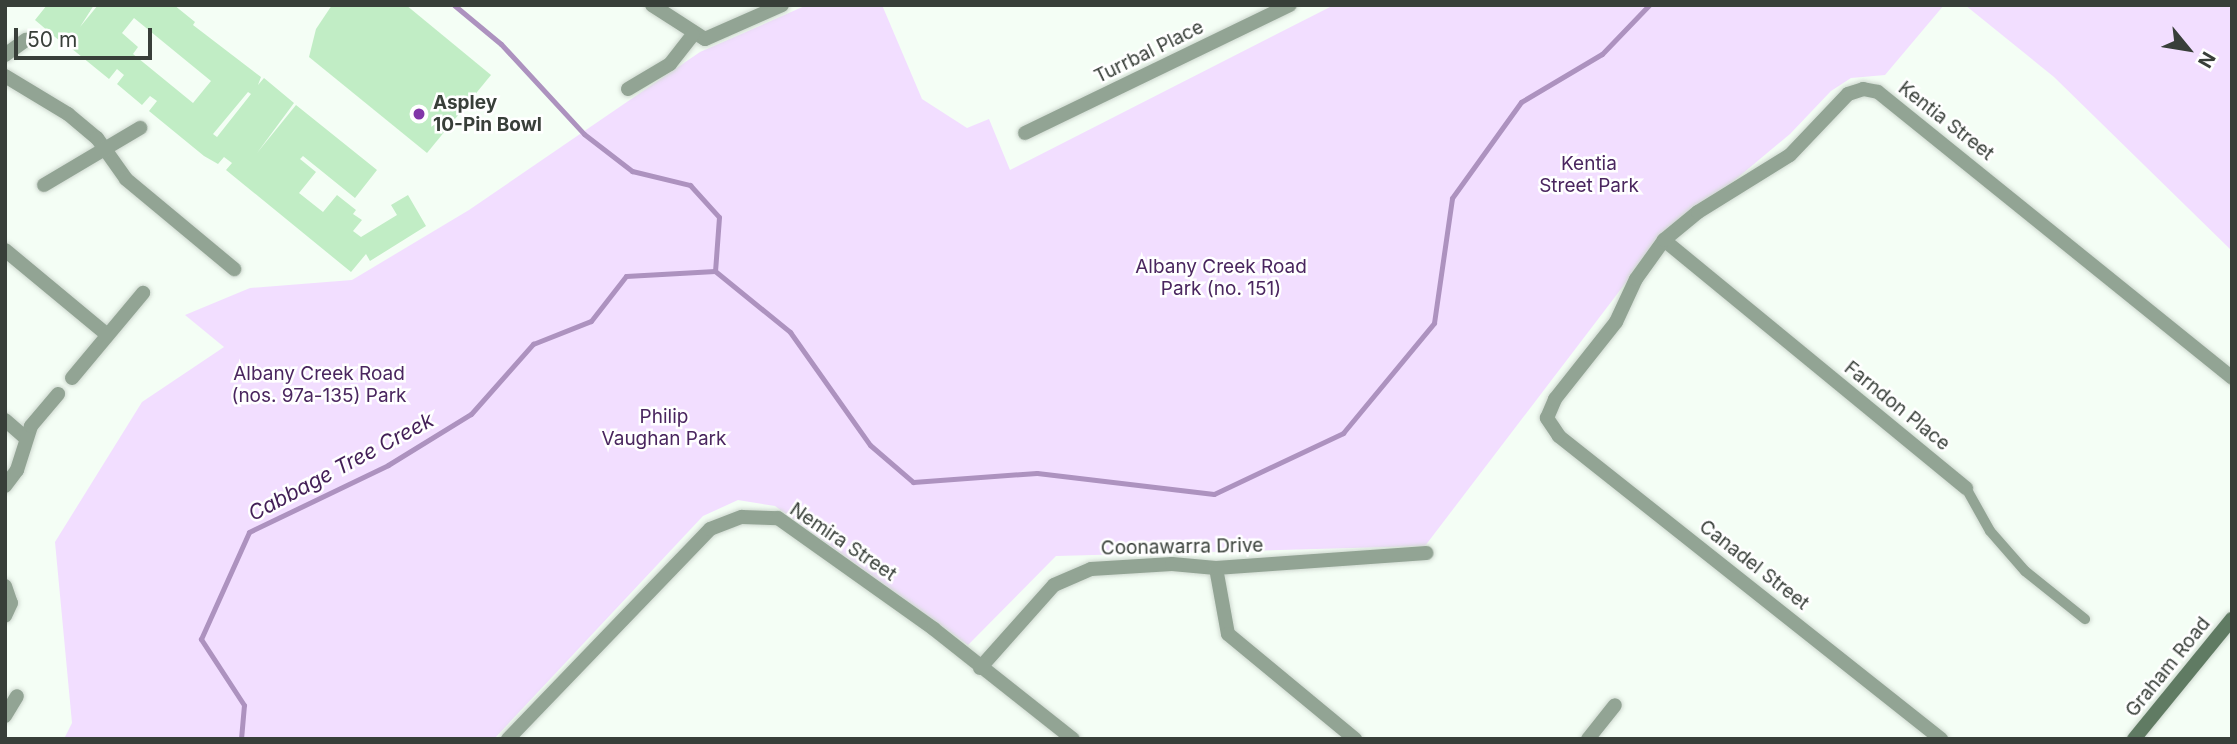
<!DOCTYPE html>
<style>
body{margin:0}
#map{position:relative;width:2237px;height:744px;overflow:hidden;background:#f4fef5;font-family:Inter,sans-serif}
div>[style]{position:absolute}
.green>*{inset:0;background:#f2deff}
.stream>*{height:5px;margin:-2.5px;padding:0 2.5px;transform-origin:2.5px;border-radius:2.5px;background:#ad92bf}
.building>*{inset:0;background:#c1edc5}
.roads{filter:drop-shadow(0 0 2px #ced8cf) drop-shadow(0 0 2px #ced8cf)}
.lane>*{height:10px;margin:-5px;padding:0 5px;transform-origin:5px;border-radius:5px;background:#92a494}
.street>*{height:14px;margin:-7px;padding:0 7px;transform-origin:7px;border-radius:7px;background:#92a494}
.secondary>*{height:14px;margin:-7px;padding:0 7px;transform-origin:7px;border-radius:7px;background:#607b63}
.dots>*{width:19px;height:19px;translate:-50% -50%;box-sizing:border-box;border:4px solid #fff;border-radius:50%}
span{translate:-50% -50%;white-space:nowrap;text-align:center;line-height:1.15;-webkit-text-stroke:5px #fff;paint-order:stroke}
.street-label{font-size:19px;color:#383f39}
.poi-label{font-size:19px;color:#383f39;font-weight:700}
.left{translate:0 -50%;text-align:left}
.park-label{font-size:19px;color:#4a265f}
.water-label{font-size:21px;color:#431f57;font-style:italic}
.frame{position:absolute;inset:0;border:7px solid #383f39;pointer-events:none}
.north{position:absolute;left:2153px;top:14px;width:70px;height:70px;-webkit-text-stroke:5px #fff;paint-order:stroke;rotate:120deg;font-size:19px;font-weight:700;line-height:28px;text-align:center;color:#383f39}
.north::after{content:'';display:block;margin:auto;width:24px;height:32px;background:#383f39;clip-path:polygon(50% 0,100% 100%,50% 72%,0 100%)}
.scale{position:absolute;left:14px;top:28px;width:138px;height:32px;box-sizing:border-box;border:4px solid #383f39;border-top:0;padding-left:9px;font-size:21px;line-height:24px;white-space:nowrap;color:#383f39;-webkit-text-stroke:5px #fff;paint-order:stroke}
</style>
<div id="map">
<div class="green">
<i style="clip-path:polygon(807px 5px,882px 5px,922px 99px,967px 128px,989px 119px,1010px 170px,1334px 5px,1944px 5px,1885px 75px,1851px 78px,1831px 91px,1790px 134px,1650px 251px,1425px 546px,1056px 556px,968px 645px,775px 506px,738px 500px,703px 516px,494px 739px,64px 739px,72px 723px,55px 542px,142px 402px,224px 347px,185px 315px,250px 288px,352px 280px,469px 210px,700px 52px)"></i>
<i style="clip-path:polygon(1965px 5px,2232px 5px,2232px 251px,2054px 77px)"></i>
</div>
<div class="stream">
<i style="left:454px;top:5px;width:61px;rotate:39.7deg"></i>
<i style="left:501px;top:44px;width:122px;rotate:47.3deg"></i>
<i style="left:584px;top:134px;width:61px;rotate:37.6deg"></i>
<i style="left:632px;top:171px;width:60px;rotate:13.6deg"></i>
<i style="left:690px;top:185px;width:43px;rotate:47.8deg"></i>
<i style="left:719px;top:217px;width:54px;rotate:94.2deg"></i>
<i style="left:241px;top:739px;width:34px;rotate:-85deg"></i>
<i style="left:244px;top:705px;width:79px;rotate:-123.1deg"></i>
<i style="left:201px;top:639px;width:117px;rotate:-65.8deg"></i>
<i style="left:249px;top:532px;width:154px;rotate:-25.7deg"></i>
<i style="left:388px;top:465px;width:97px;rotate:-31.6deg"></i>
<i style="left:471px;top:414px;width:94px;rotate:-48.5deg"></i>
<i style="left:533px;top:344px;width:62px;rotate:-21.6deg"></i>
<i style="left:591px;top:321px;width:57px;rotate:-52.1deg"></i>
<i style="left:626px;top:276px;width:89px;rotate:-3.2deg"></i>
<i style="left:715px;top:271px;width:97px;rotate:39.1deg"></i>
<i style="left:790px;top:332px;width:138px;rotate:54.7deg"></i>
<i style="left:870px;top:445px;width:57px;rotate:40.7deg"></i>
<i style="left:913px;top:482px;width:124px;rotate:-4.2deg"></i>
<i style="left:1037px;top:473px;width:178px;rotate:6.8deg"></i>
<i style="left:1214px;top:494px;width:143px;rotate:-25.3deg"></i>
<i style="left:1343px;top:433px;width:143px;rotate:-50.4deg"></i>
<i style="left:1434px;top:323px;width:126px;rotate:-81.8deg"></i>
<i style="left:1452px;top:198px;width:118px;rotate:-54.3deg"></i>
<i style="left:1521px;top:102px;width:94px;rotate:-30.7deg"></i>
<i style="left:1602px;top:54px;width:68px;rotate:-46.2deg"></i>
</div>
<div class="building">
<i style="clip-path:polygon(evenodd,47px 5px,94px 5px,80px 27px,98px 5px,174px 5px,195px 22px,193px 25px,261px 77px,258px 85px,264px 78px,294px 103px,257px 153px,296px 105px,377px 170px,355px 198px,303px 156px,300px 159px,316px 172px,299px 193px,323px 212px,337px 195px,356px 210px,353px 214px,362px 220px,353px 231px,361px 237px,397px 215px,391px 205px,408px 195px,426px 226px,370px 261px,366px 254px,351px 272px,226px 170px,232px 163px,224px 157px,218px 164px,204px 156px,149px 111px,157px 101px,150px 96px,142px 105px,117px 84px,124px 75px,117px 69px,109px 79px,66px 44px,72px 37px,68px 34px,61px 42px,35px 20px,47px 5px,134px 18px,211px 81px,193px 103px,133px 54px,138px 47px,122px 33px,134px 18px,47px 5px,248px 92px,251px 94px,217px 137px,213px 134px,248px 92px)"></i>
<i style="clip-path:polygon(332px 5px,406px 5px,491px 75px,427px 153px,309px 57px,316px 29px)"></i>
</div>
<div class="roads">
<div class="lane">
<i style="left:1966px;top:488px;width:49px;rotate:60.8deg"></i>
<i style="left:1990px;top:531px;width:53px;rotate:48.8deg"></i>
<i style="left:2025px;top:571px;width:77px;rotate:38.7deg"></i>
</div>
<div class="street">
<i style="left:652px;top:5px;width:63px;rotate:32.7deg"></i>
<i style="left:705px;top:39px;width:84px;rotate:-23.8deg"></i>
<i style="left:5px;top:55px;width:26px;rotate:-36deg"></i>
<i style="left:5px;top:76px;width:74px;rotate:31.1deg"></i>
<i style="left:68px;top:114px;width:38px;rotate:40deg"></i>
<i style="left:97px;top:138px;width:50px;rotate:54.7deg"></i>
<i style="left:126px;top:179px;width:141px;rotate:39.8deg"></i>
<i style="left:628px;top:89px;width:49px;rotate:-30.8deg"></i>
<i style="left:670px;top:64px;width:37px;rotate:-52deg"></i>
<i style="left:1025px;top:133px;width:294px;rotate:-25.8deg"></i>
<i style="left:44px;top:185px;width:112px;rotate:-30.7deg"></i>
<i style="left:1664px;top:240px;width:391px;rotate:39.4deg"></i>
<i style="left:5px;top:250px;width:131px;rotate:39.7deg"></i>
<i style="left:72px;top:378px;width:111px;rotate:-50.1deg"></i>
<i style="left:5px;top:420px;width:28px;rotate:41deg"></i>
<i style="left:5px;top:486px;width:20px;rotate:-53deg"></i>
<i style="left:17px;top:470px;width:46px;rotate:-72.3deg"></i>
<i style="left:31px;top:426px;width:42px;rotate:-49.8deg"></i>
<i style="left:1216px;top:568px;width:67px;rotate:79.7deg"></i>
<i style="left:1228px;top:634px;width:165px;rotate:39.6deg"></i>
<i style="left:5px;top:586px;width:18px;rotate:71deg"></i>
<i style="left:11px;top:603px;width:14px;rotate:115deg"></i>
<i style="left:980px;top:668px;width:111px;rotate:-48.3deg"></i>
<i style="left:1054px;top:585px;width:40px;rotate:-23.4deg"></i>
<i style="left:1091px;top:569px;width:81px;rotate:-3.5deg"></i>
<i style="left:1172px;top:564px;width:44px;rotate:5.2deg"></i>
<i style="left:1216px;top:568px;width:211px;rotate:-4.1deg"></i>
<i style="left:5px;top:716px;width:23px;rotate:-59deg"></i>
<i style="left:508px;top:739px;width:291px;rotate:-46.1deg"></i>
<i style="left:710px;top:529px;width:34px;rotate:-21deg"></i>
<i style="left:742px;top:517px;width:36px;rotate:2deg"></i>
<i style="left:778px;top:518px;width:191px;rotate:35.4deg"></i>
<i style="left:934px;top:629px;width:177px;rotate:38.4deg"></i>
<i style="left:1588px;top:739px;width:43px;rotate:-51.5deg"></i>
<i style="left:1941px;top:739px;width:488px;rotate:-141.6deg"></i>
<i style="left:1559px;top:436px;width:22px;rotate:-124deg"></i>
<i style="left:1547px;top:418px;width:21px;rotate:-67deg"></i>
<i style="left:1555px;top:399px;width:98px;rotate:-51.6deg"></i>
<i style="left:1616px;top:322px;width:47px;rotate:-65.1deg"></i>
<i style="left:1636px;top:279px;width:48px;rotate:-54.3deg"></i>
<i style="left:1664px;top:240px;width:44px;rotate:-39.5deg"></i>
<i style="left:1698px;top:212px;width:108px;rotate:-31.8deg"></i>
<i style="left:1790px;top:155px;width:84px;rotate:-46.4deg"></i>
<i style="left:1848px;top:94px;width:16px;rotate:-18deg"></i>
<i style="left:1863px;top:89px;width:15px;rotate:11deg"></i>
<i style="left:1878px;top:92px;width:455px;rotate:38.9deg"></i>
</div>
<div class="secondary">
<i style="left:2134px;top:739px;width:155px;rotate:-50.8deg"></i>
</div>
</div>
<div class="dots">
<i style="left:419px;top:114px;background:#8136a8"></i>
</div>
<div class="street-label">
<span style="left:1149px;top:52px;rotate:-26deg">Turrbal Place</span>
<span style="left:1946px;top:121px;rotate:38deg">Kentia Street</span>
<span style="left:1897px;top:406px;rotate:39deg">Farndon Place</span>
<span style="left:843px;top:542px;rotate:34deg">Nemira Street</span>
<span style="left:1182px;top:547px;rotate:-1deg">Coonawarra Drive</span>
<span style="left:1754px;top:565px;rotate:38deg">Canadel Street</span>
<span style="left:2168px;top:667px;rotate:-51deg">Graham Road</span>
</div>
<div class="poi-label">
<span class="left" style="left:433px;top:114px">Aspley<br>10-Pin Bowl</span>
</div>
<div class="park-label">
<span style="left:1589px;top:175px">Kentia<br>Street Park</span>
<span style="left:1221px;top:278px">Albany Creek Road<br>Park (no. 151)</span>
<span style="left:319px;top:385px">Albany Creek Road<br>(nos. 97a-135) Park</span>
<span style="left:664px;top:428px">Philip<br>Vaughan Park</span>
</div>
<div class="water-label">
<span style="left:341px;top:467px;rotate:-28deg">Cabbage Tree Creek</span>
</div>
<div class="frame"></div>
<div class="north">N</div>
<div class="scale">50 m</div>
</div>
